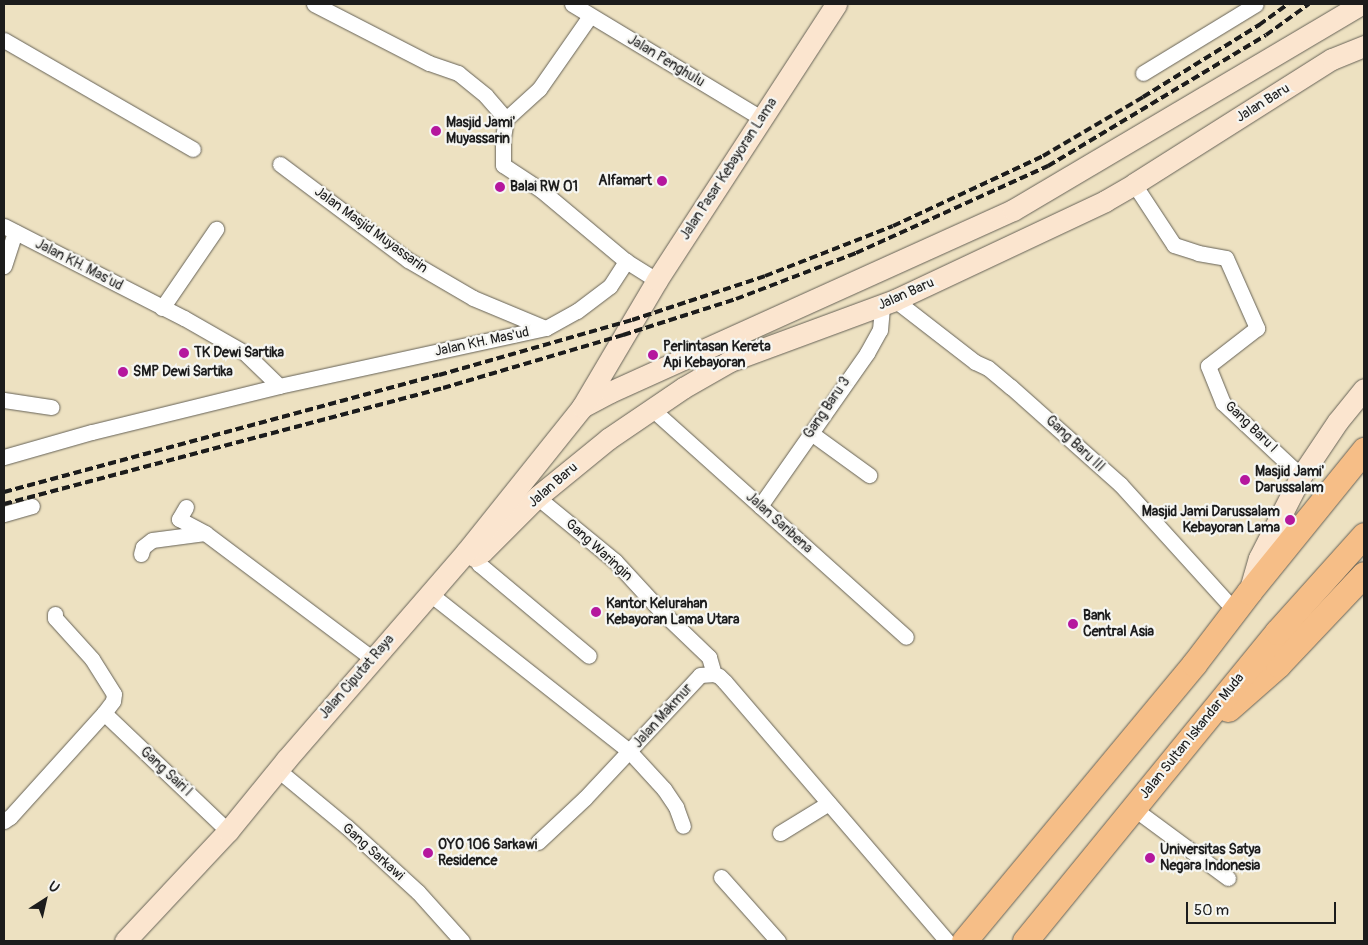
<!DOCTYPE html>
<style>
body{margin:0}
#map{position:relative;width:1368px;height:945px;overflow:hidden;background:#ede1c1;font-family:Pangolin,sans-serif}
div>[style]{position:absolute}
.roads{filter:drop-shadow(0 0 1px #656156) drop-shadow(0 0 1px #656156)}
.minor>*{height:15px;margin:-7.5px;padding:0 7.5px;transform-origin:7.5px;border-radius:7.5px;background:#fff}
.secondary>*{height:21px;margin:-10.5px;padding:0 10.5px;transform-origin:10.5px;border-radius:10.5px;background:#fbe5cf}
.trunk>*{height:25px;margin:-12.5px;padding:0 12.5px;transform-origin:12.5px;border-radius:12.5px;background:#f6be87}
.rail>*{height:4px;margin-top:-2px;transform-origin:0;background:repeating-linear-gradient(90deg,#1c1c1c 0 8px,transparent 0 12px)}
.dots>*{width:14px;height:14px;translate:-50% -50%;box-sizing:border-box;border:2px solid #f6f6f2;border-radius:50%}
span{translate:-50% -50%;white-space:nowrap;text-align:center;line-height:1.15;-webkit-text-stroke:4.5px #f6f6f2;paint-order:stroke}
.street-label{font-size:14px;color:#1c1c1c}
.poi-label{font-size:14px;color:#1c1c1c;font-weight:700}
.left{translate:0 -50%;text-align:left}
.right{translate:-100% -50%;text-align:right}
.frame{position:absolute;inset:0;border:5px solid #1c1c1c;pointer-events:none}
.north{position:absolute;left:20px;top:875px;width:50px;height:50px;-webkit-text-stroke:4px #f6f6f2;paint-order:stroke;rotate:35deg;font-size:14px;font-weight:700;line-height:20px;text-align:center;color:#1c1c1c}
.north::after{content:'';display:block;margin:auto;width:18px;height:22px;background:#1c1c1c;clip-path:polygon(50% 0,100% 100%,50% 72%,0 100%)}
.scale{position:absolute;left:1186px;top:902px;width:150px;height:22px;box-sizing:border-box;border:2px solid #1c1c1c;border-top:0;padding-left:6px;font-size:15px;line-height:18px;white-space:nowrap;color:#1c1c1c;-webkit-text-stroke:4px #f6f6f2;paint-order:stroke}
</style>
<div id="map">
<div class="roads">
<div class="minor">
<i style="left:314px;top:4px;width:129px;rotate:27.2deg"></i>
<i style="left:429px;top:63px;width:31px;rotate:19deg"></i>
<i style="left:458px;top:73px;width:36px;rotate:39deg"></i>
<i style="left:486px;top:96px;width:30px;rotate:49deg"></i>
<i style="left:572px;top:4px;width:221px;rotate:31.1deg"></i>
<i style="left:590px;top:16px;width:89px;rotate:124.9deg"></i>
<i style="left:539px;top:89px;width:45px;rotate:137.7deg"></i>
<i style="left:506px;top:119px;width:18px;rotate:99deg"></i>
<i style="left:503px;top:137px;width:28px;rotate:90deg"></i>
<i style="left:503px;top:165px;width:45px;rotate:33.3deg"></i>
<i style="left:541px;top:190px;width:111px;rotate:39.9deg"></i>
<i style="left:626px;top:261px;width:36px;rotate:32deg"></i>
<i style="left:4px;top:40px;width:218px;rotate:30deg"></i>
<i style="left:1143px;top:73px;width:132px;rotate:-31.4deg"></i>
<i style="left:280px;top:164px;width:160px;rotate:36.9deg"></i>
<i style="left:408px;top:260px;width:75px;rotate:30.3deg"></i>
<i style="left:473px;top:298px;width:78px;rotate:22.6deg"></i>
<i style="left:1134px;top:184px;width:73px;rotate:56.7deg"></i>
<i style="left:1174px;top:245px;width:25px;rotate:18deg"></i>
<i style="left:1198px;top:253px;width:28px;rotate:10deg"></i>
<i style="left:1226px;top:258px;width:77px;rotate:66.1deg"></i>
<i style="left:1257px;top:328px;width:62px;rotate:142.2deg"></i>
<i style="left:1208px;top:366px;width:40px;rotate:68deg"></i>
<i style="left:1223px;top:403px;width:107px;rotate:43.1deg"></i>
<i style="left:4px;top:226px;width:202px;rotate:27.1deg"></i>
<i style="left:184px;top:318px;width:70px;rotate:29.8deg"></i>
<i style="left:245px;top:353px;width:47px;rotate:44.1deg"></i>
<i style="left:4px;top:266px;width:36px;rotate:-72deg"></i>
<i style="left:895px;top:300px;width:101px;rotate:37.8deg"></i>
<i style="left:975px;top:362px;width:14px;rotate:25deg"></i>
<i style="left:988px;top:368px;width:30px;rotate:40deg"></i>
<i style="left:1011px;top:387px;width:146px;rotate:41.7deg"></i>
<i style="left:1120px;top:484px;width:171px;rotate:47.8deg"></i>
<i style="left:162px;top:308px;width:96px;rotate:-55.6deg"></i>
<i style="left:4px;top:400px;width:48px;rotate:8.5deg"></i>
<i style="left:652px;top:409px;width:341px;rotate:41.9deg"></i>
<i style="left:811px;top:433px;width:72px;rotate:35.9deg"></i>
<i style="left:4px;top:457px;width:91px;rotate:-15.9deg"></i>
<i style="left:92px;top:432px;width:193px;rotate:-13.8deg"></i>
<i style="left:279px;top:386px;width:273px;rotate:-12.3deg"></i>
<i style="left:546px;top:328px;width:35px;rotate:-29deg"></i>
<i style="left:577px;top:311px;width:41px;rotate:-37.1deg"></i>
<i style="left:610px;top:286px;width:30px;rotate:-57deg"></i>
<i style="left:537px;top:497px;width:101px;rotate:39.4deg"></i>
<i style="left:615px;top:561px;width:67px;rotate:47.4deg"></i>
<i style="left:660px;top:610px;width:68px;rotate:43.8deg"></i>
<i style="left:709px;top:657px;width:18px;rotate:74deg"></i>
<i style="left:760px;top:506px;width:187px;rotate:-55deg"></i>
<i style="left:867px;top:353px;width:26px;rotate:-61deg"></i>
<i style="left:880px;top:330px;width:25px;rotate:-85deg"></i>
<i style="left:186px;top:507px;width:14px;rotate:120deg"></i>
<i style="left:179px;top:519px;width:30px;rotate:28deg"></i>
<i style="left:205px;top:533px;width:210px;rotate:36.9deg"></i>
<i style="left:4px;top:514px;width:29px;rotate:-16deg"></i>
<i style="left:141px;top:554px;width:7px;rotate:-74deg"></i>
<i style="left:143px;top:547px;width:11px;rotate:-38deg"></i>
<i style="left:152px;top:540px;width:53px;rotate:-7.5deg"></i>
<i style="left:476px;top:557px;width:8px;rotate:67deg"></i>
<i style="left:479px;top:564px;width:143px;rotate:39.9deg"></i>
<i style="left:429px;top:593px;width:256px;rotate:38.3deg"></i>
<i style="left:630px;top:752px;width:50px;rotate:47.4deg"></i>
<i style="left:664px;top:789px;width:22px;rotate:56deg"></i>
<i style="left:676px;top:807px;width:20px;rotate:70deg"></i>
<i style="left:55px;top:614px;width:4px;rotate:90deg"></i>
<i style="left:55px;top:618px;width:55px;rotate:47.9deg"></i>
<i style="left:92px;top:659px;width:41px;rotate:57.8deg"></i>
<i style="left:114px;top:694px;width:7px;rotate:98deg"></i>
<i style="left:113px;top:701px;width:15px;rotate:127deg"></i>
<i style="left:104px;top:713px;width:171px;rotate:43.6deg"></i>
<i style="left:278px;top:770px;width:89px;rotate:39.6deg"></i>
<i style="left:347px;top:827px;width:96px;rotate:42.5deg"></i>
<i style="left:418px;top:892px;width:66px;rotate:48.1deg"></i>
<i style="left:1133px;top:808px;width:118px;rotate:36.4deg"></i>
<i style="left:4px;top:821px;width:7px;rotate:-34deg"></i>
<i style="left:10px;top:817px;width:140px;rotate:-47.9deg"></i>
<i style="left:780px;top:833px;width:57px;rotate:-31.5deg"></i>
<i style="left:538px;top:842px;width:64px;rotate:-43.1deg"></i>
<i style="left:585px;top:798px;width:168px;rotate:-46.9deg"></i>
<i style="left:700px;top:675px;width:14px;rotate:-4deg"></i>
<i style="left:714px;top:674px;width:5px;rotate:22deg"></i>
<i style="left:719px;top:676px;width:8px;rotate:45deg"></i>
<i style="left:725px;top:682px;width:341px;rotate:49.4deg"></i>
<i style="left:721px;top:877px;width:86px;rotate:48.3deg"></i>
</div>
<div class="secondary">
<i style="left:582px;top:407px;width:32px;rotate:-28deg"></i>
<i style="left:610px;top:392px;width:442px;rotate:-24.3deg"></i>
<i style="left:1013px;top:210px;width:405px;rotate:-30.6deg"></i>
<i style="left:474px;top:556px;width:9px;rotate:-27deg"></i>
<i style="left:482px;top:552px;width:78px;rotate:-45deg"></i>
<i style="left:537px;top:497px;width:92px;rotate:-39.2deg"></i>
<i style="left:608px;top:439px;width:91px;rotate:-34.2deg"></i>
<i style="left:683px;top:388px;width:54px;rotate:-29.9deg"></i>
<i style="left:730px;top:361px;width:176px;rotate:-20.3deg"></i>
<i style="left:895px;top:300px;width:232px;rotate:-25.2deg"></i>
<i style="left:1105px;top:201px;width:34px;rotate:-30deg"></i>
<i style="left:1134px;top:184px;width:234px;rotate:-32.3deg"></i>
<i style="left:1332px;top:59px;width:35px;rotate:-22deg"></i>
<i style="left:1250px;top:589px;width:32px;rotate:-74deg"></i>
<i style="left:1259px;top:558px;width:92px;rotate:-62.9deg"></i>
<i style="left:1301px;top:476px;width:66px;rotate:-56.1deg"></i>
<i style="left:1338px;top:421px;width:41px;rotate:-50.9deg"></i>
<i style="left:125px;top:941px;width:151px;rotate:-46.9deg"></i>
<i style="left:228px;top:831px;width:92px;rotate:-50.8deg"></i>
<i style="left:286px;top:760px;width:275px;rotate:-49.1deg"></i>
<i style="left:466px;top:552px;width:186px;rotate:-51.3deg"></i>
<i style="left:582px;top:407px;width:147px;rotate:-59.4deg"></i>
<i style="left:657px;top:280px;width:329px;rotate:-57deg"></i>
</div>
<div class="trunk">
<i style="left:1228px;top:709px;width:67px;rotate:-41.3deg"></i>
<i style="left:1278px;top:665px;width:125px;rotate:-46.6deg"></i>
<i style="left:964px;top:941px;width:360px;rotate:-50.3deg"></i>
<i style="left:1194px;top:664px;width:91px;rotate:-52.6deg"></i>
<i style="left:1249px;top:592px;width:183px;rotate:-51deg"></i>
<i style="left:1025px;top:941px;width:399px;rotate:-50.8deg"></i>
<i style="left:1277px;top:632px;width:130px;rotate:-48.1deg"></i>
</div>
</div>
<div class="rail">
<i style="left:4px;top:492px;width:450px;rotate:-15.1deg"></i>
<i style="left:439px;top:375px;width:201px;rotate:-15.9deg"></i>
<i style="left:632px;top:320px;width:140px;rotate:-18.3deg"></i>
<i style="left:765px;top:276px;width:137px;rotate:-21.3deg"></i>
<i style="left:893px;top:226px;width:166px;rotate:-25deg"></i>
<i style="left:1043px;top:156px;width:116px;rotate:-30.5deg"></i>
<i style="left:1143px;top:97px;width:137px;rotate:-31.8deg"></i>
<i style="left:1259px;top:25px;width:36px;rotate:-36deg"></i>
<i style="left:4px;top:504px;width:454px;rotate:-14.8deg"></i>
<i style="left:443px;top:388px;width:188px;rotate:-16.4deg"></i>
<i style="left:623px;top:335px;width:119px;rotate:-17.7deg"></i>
<i style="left:736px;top:299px;width:129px;rotate:-21deg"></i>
<i style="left:856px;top:253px;width:211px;rotate:-24.4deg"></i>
<i style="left:1048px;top:166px;width:254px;rotate:-31deg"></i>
<i style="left:1266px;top:35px;width:53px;rotate:-35.8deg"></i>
</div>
<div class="dots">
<i style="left:436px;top:131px;background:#b5179e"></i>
<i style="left:662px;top:181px;background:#b5179e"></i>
<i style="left:500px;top:187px;background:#b5179e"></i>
<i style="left:184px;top:353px;background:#b5179e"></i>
<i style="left:653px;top:355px;background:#b5179e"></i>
<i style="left:123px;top:372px;background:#b5179e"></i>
<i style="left:1245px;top:480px;background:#b5179e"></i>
<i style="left:1290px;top:520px;background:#b5179e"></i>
<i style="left:596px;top:612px;background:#b5179e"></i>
<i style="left:1073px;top:624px;background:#b5179e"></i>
<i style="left:428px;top:853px;background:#b5179e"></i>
<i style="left:1150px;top:858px;background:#b5179e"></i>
</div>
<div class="street-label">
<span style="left:666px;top:61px;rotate:31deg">Jalan Penghulu</span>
<span style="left:1263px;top:103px;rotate:-32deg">Jalan Baru</span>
<span style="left:729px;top:169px;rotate:-57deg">Jalan Pasar Kebayoran Lama</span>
<span style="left:371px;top:230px;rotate:36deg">Jalan Masjid Muyassarin</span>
<span style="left:79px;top:265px;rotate:27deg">Jalan KH. Mas'ud</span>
<span style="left:906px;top:294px;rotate:-24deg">Jalan Baru</span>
<span style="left:482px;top:342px;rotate:-12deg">Jalan KH. Mas'ud</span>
<span style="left:827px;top:408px;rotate:-56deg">Gang Baru 3</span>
<span style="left:1251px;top:427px;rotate:44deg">Gang Baru I</span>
<span style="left:1075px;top:444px;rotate:43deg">Gang Baru III</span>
<span style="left:553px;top:485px;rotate:-41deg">Jalan Baru</span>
<span style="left:779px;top:523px;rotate:42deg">Jalan Saribena</span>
<span style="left:599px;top:550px;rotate:42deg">Gang Waringin</span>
<span style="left:357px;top:677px;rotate:-49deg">Jalan Ciputat Raya</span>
<span style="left:663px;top:716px;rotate:-48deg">Jalan Makmur</span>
<span style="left:1192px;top:736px;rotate:-51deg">Jalan Sultan Iskandar Muda</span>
<span style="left:166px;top:772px;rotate:43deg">Gang Sairi I</span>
<span style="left:373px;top:852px;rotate:42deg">Gang Sarkawi</span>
</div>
<div class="poi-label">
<span class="left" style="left:446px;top:131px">Masjid Jami'<br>Muyassarin</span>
<span class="right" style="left:652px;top:181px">Alfamart</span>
<span class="left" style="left:510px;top:187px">Balai RW 01</span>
<span class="left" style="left:663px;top:355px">Perlintasan Kereta<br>Api Kebayoran</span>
<span class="left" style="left:194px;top:353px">TK Dewi Sartika</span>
<span class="left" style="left:133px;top:372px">SMP Dewi Sartika</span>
<span class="left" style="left:1255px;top:480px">Masjid Jami'<br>Darussalam</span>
<span class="right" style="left:1280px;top:520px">Masjid Jami Darussalam<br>Kebayoran Lama</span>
<span class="left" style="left:606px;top:612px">Kantor Kelurahan<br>Kebayoran Lama Utara</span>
<span class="left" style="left:1083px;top:624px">Bank<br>Central Asia</span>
<span class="left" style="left:438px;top:853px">OYO 106 Sarkawi<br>Residence</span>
<span class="left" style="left:1160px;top:858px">Universitas Satya<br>Negara Indonesia</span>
</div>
<div class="frame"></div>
<div class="north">U</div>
<div class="scale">50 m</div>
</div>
